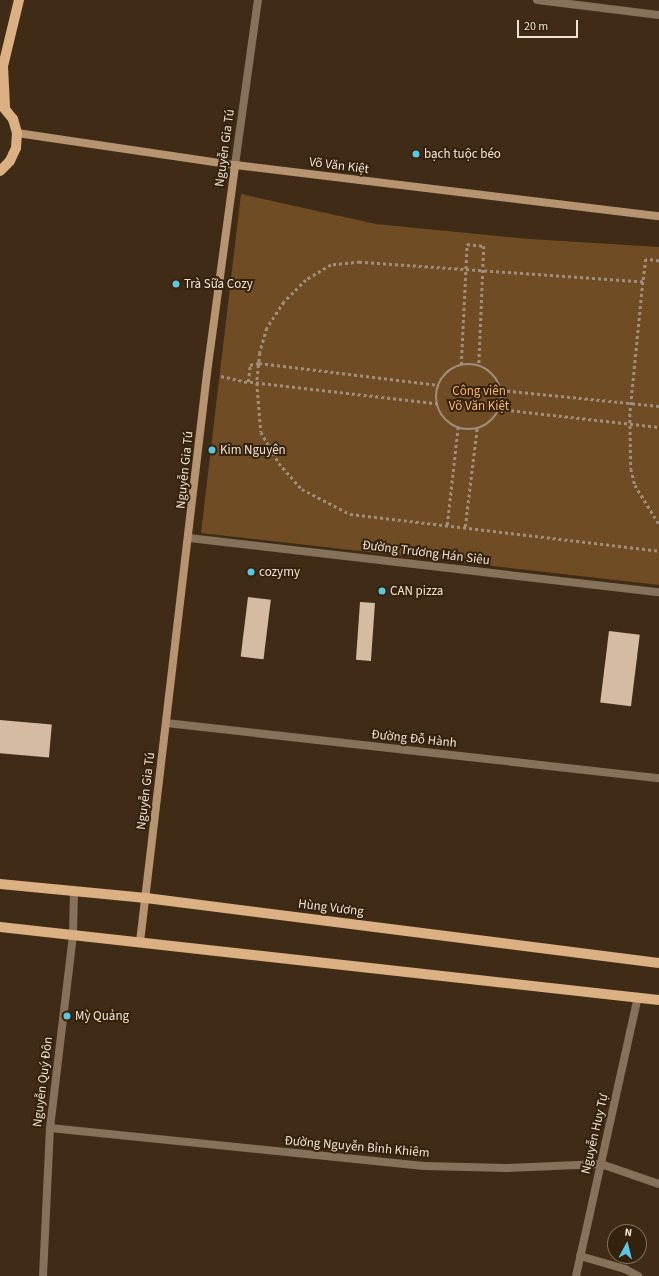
<!DOCTYPE html>
<meta charset="utf-8">
<style>
body{margin:0}
#map{position:relative;width:659px;height:1276px;overflow:hidden;background:#402c16;font-family:"Source Sans 3",sans-serif}
div>[style]{position:absolute}
.green>*{inset:0;background:#6f4c24}
.building>*{inset:0;background:#d4bba2;transform-origin:0 0}
.path>*{height:2.5px;margin-top:-1.25px;transform-origin:0;background:repeating-linear-gradient(90deg,#a08f7e 0 3px,transparent 0 6px)}
.path>.ring{margin:-1.25px;padding:0;box-sizing:content-box;background:none;border:2.5px solid #a08f7e;border-radius:50%}
.street>*{height:8px;margin:-4px;padding:0 4px;transform-origin:4px;border-radius:4px;background:#86715b}
.secondary>*{height:8px;margin:-4px;padding:0 4px;transform-origin:4px;border-radius:4px;background:#b69472}
.primary>*{height:10px;margin:-5px;padding:0 5px;transform-origin:5px;border-radius:5px;background:#dbb083}
.dots>*{width:11px;height:11px;translate:-50% -50%;box-sizing:border-box;border:2px solid #35220c;border-radius:50%}
span{translate:-50% -50%;white-space:nowrap;text-align:center;line-height:1.15;-webkit-text-stroke:4px #35220c;paint-order:stroke}
.street-label{font-size:13px;color:#f0e3d6}
.poi-label{font-size:13px;color:#f0e3d6}
.left{translate:0 -50%;text-align:left}
.park-label{font-size:13px;color:#fcb86d}
.north{position:absolute;left:607px;top:1224px;width:40px;height:40px;box-sizing:border-box;background:#35220c;border:1px solid #806f5d;border-radius:50%;rotate:7deg;font-size:11px;font-weight:700;line-height:16px;text-align:center;color:#f0e3d6}
.north::after{content:'';display:block;margin:auto;width:14px;height:18px;background:#59c8e5;clip-path:polygon(50% 0,100% 100%,50% 72%,0 100%)}
.scale{position:absolute;left:517px;top:20px;width:61px;height:18px;box-sizing:border-box;border:2px solid #f0e3d6;border-top:0;padding-left:5px;font-size:12px;line-height:14px;white-space:nowrap;color:#f0e3d6;-webkit-text-stroke:3px #35220c;paint-order:stroke}
</style>
<div id="map">
<div class="green">
<i style="clip-path:polygon(241px 194px,376px 224px,529px 239px,659px 247px,659px 585px,201px 533px)"></i>
</div>
<div class="building">
<i style="left:248px;top:597px;width:23px;height:60px;rotate:7deg"></i>
<i style="left:360px;top:602px;width:15px;height:58px;rotate:4deg"></i>
<i style="left:609px;top:631px;width:31px;height:72px;rotate:7deg"></i>
<i style="left:0;top:720px;width:52px;height:33px;rotate:5deg"></i>
</div>
<div class="path">
<i style="left:659px;top:261px;width:13px;rotate:-171deg"></i>
<i style="left:646px;top:259px;width:23px;rotate:97deg"></i>
<i style="left:643px;top:282px;width:284px;rotate:-176deg"></i>
<i style="left:360px;top:262px;width:29px;rotate:174deg"></i>
<i style="left:331px;top:265px;width:29px;rotate:149deg"></i>
<i style="left:306px;top:280px;width:31px;rotate:135deg"></i>
<i style="left:284px;top:302px;width:31px;rotate:123deg"></i>
<i style="left:267px;top:328px;width:26px;rotate:106deg"></i>
<i style="left:260px;top:353px;width:30px;rotate:96deg"></i>
<i style="left:257px;top:383px;width:49px;rotate:85.3deg"></i>
<i style="left:261px;top:432px;width:36px;rotate:60deg"></i>
<i style="left:279px;top:463px;width:35px;rotate:49deg"></i>
<i style="left:302px;top:489px;width:54px;rotate:27.5deg"></i>
<i style="left:350px;top:514px;width:311px;rotate:6.8deg"></i>
<i style="left:643px;top:282px;width:133px;rotate:95.6deg"></i>
<i style="left:630px;top:414px;width:55px;rotate:89deg"></i>
<i style="left:631px;top:469px;width:16px;rotate:76deg"></i>
<i style="left:635px;top:485px;width:46px;rotate:58.4deg"></i>
<i class="ring" style="left:436px;top:364px;width:63.5px;height:63.5px"></i>
<i style="left:461px;top:365px;width:121px;rotate:-87.2deg"></i>
<i style="left:467px;top:244px;width:17px;rotate:7deg"></i>
<i style="left:484px;top:246px;width:120px;rotate:92.4deg"></i>
<i style="left:221px;top:376px;width:28px;rotate:13deg"></i>
<i style="left:501px;top:390px;width:159px;rotate:5.8deg"></i>
<i style="left:438px;top:404px;width:191px;rotate:-173.4deg"></i>
<i style="left:248px;top:382px;width:17px;rotate:-83deg"></i>
<i style="left:250px;top:365px;width:9px;rotate:-13deg"></i>
<i style="left:259px;top:363px;width:181px;rotate:7deg"></i>
<i style="left:499px;top:409px;width:161px;rotate:6.4deg"></i>
<i style="left:447px;top:525px;width:99px;rotate:-83.6deg"></i>
<i style="left:465px;top:527px;width:100px;rotate:-83.1deg"></i>
</div>
<div class="street">
<i style="left:537px;top:0;width:123px;rotate:7deg"></i>
<i style="left:235px;top:165px;width:167px;rotate:-82.1deg"></i>
<i style="left:189px;top:538px;width:473px;rotate:6.6deg"></i>
<i style="left:166px;top:723px;width:496px;rotate:6.4deg"></i>
<i style="left:50px;top:1128px;width:376px;rotate:5.8deg"></i>
<i style="left:424px;top:1166px;width:83px;rotate:1.4deg"></i>
<i style="left:507px;top:1168px;width:94px;rotate:-2.4deg"></i>
<i style="left:601px;top:1164px;width:61px;rotate:19deg"></i>
<i style="left:580px;top:1256px;width:47px;rotate:16.1deg"></i>
<i style="left:625px;top:1269px;width:15px;rotate:28deg"></i>
<i style="left:43px;top:1276px;width:148px;rotate:-87.3deg"></i>
<i style="left:50px;top:1128px;width:194px;rotate:-83.2deg"></i>
<i style="left:73px;top:935px;width:43px;rotate:-88.7deg"></i>
<i style="left:576px;top:1276px;width:286px;rotate:-77.5deg"></i>
</div>
<div class="secondary">
<i style="left:17px;top:133px;width:220px;rotate:8.4deg"></i>
<i style="left:235px;top:165px;width:427px;rotate:6.9deg"></i>
<i style="left:140px;top:942px;width:573px;rotate:-83.28deg"></i>
<i style="left:207px;top:373px;width:210px;rotate:-82.3deg"></i>
</div>
<div class="primary">
<i style="left:0;top:103px;width:21px;rotate:51deg"></i>
<i style="left:13px;top:119px;width:15px;rotate:74deg"></i>
<i style="left:17px;top:133px;width:15px;rotate:94deg"></i>
<i style="left:16px;top:148px;width:14px;rotate:115deg"></i>
<i style="left:10px;top:161px;width:14px;rotate:135deg"></i>
<i style="left:5px;top:106px;width:40px;rotate:-92.9deg"></i>
<i style="left:3px;top:66px;width:68px;rotate:-76.4deg"></i>
<i style="left:0;top:884px;width:147px;rotate:5.5deg"></i>
<i style="left:146px;top:898px;width:517px;rotate:7.22deg"></i>
<i style="left:0;top:927px;width:663px;rotate:6.32deg"></i>
</div>
<div class="dots">
<i style="left:416px;top:154px;background:#59c8e5"></i>
<i style="left:176px;top:284px;background:#59c8e5"></i>
<i style="left:212px;top:450px;background:#59c8e5"></i>
<i style="left:251px;top:572px;background:#59c8e5"></i>
<i style="left:382px;top:591px;background:#59c8e5"></i>
<i style="left:67px;top:1016px;background:#59c8e5"></i>
</div>
<div class="street-label">
<span style="left:225px;top:148px;rotate:-82deg">Nguyễn Gia Tú</span>
<span style="left:339px;top:166px;rotate:7deg">Võ Văn Kiệt</span>
<span style="left:185px;top:470px;rotate:-84deg">Nguyễn Gia Tú</span>
<span style="left:426px;top:553px;rotate:7deg">Đường Trương Hán Siêu</span>
<span style="left:414px;top:739px;rotate:6deg">Đường Đỗ Hành</span>
<span style="left:146px;top:791px;rotate:-83deg">Nguyễn Gia Tú</span>
<span style="left:331px;top:908px;rotate:7deg">Hùng Vương</span>
<span style="left:43px;top:1082px;rotate:-83deg">Nguyễn Quý Đôn</span>
<span style="left:595px;top:1134px;rotate:-77deg">Nguyễn Huy Tự</span>
<span style="left:357px;top:1147px;rotate:5deg">Đường Nguyễn Bỉnh Khiêm</span>
</div>
<div class="poi-label">
<span class="left" style="left:424px;top:154px">bạch tuộc béo</span>
<span class="left" style="left:184px;top:284px">Trà Sữa Cozy</span>
<span class="left" style="left:220px;top:450px">Kim Nguyên</span>
<span class="left" style="left:259px;top:572px">cozymy</span>
<span class="left" style="left:390px;top:591px">CAN pizza</span>
<span class="left" style="left:75px;top:1016px">Mỳ Quảng</span>
</div>
<div class="park-label">
<span style="left:479px;top:399px">Công viên<br>Võ Văn Kiệt</span>
</div>
<div class="north">N</div>
<div class="scale">20 m</div>
</div>
